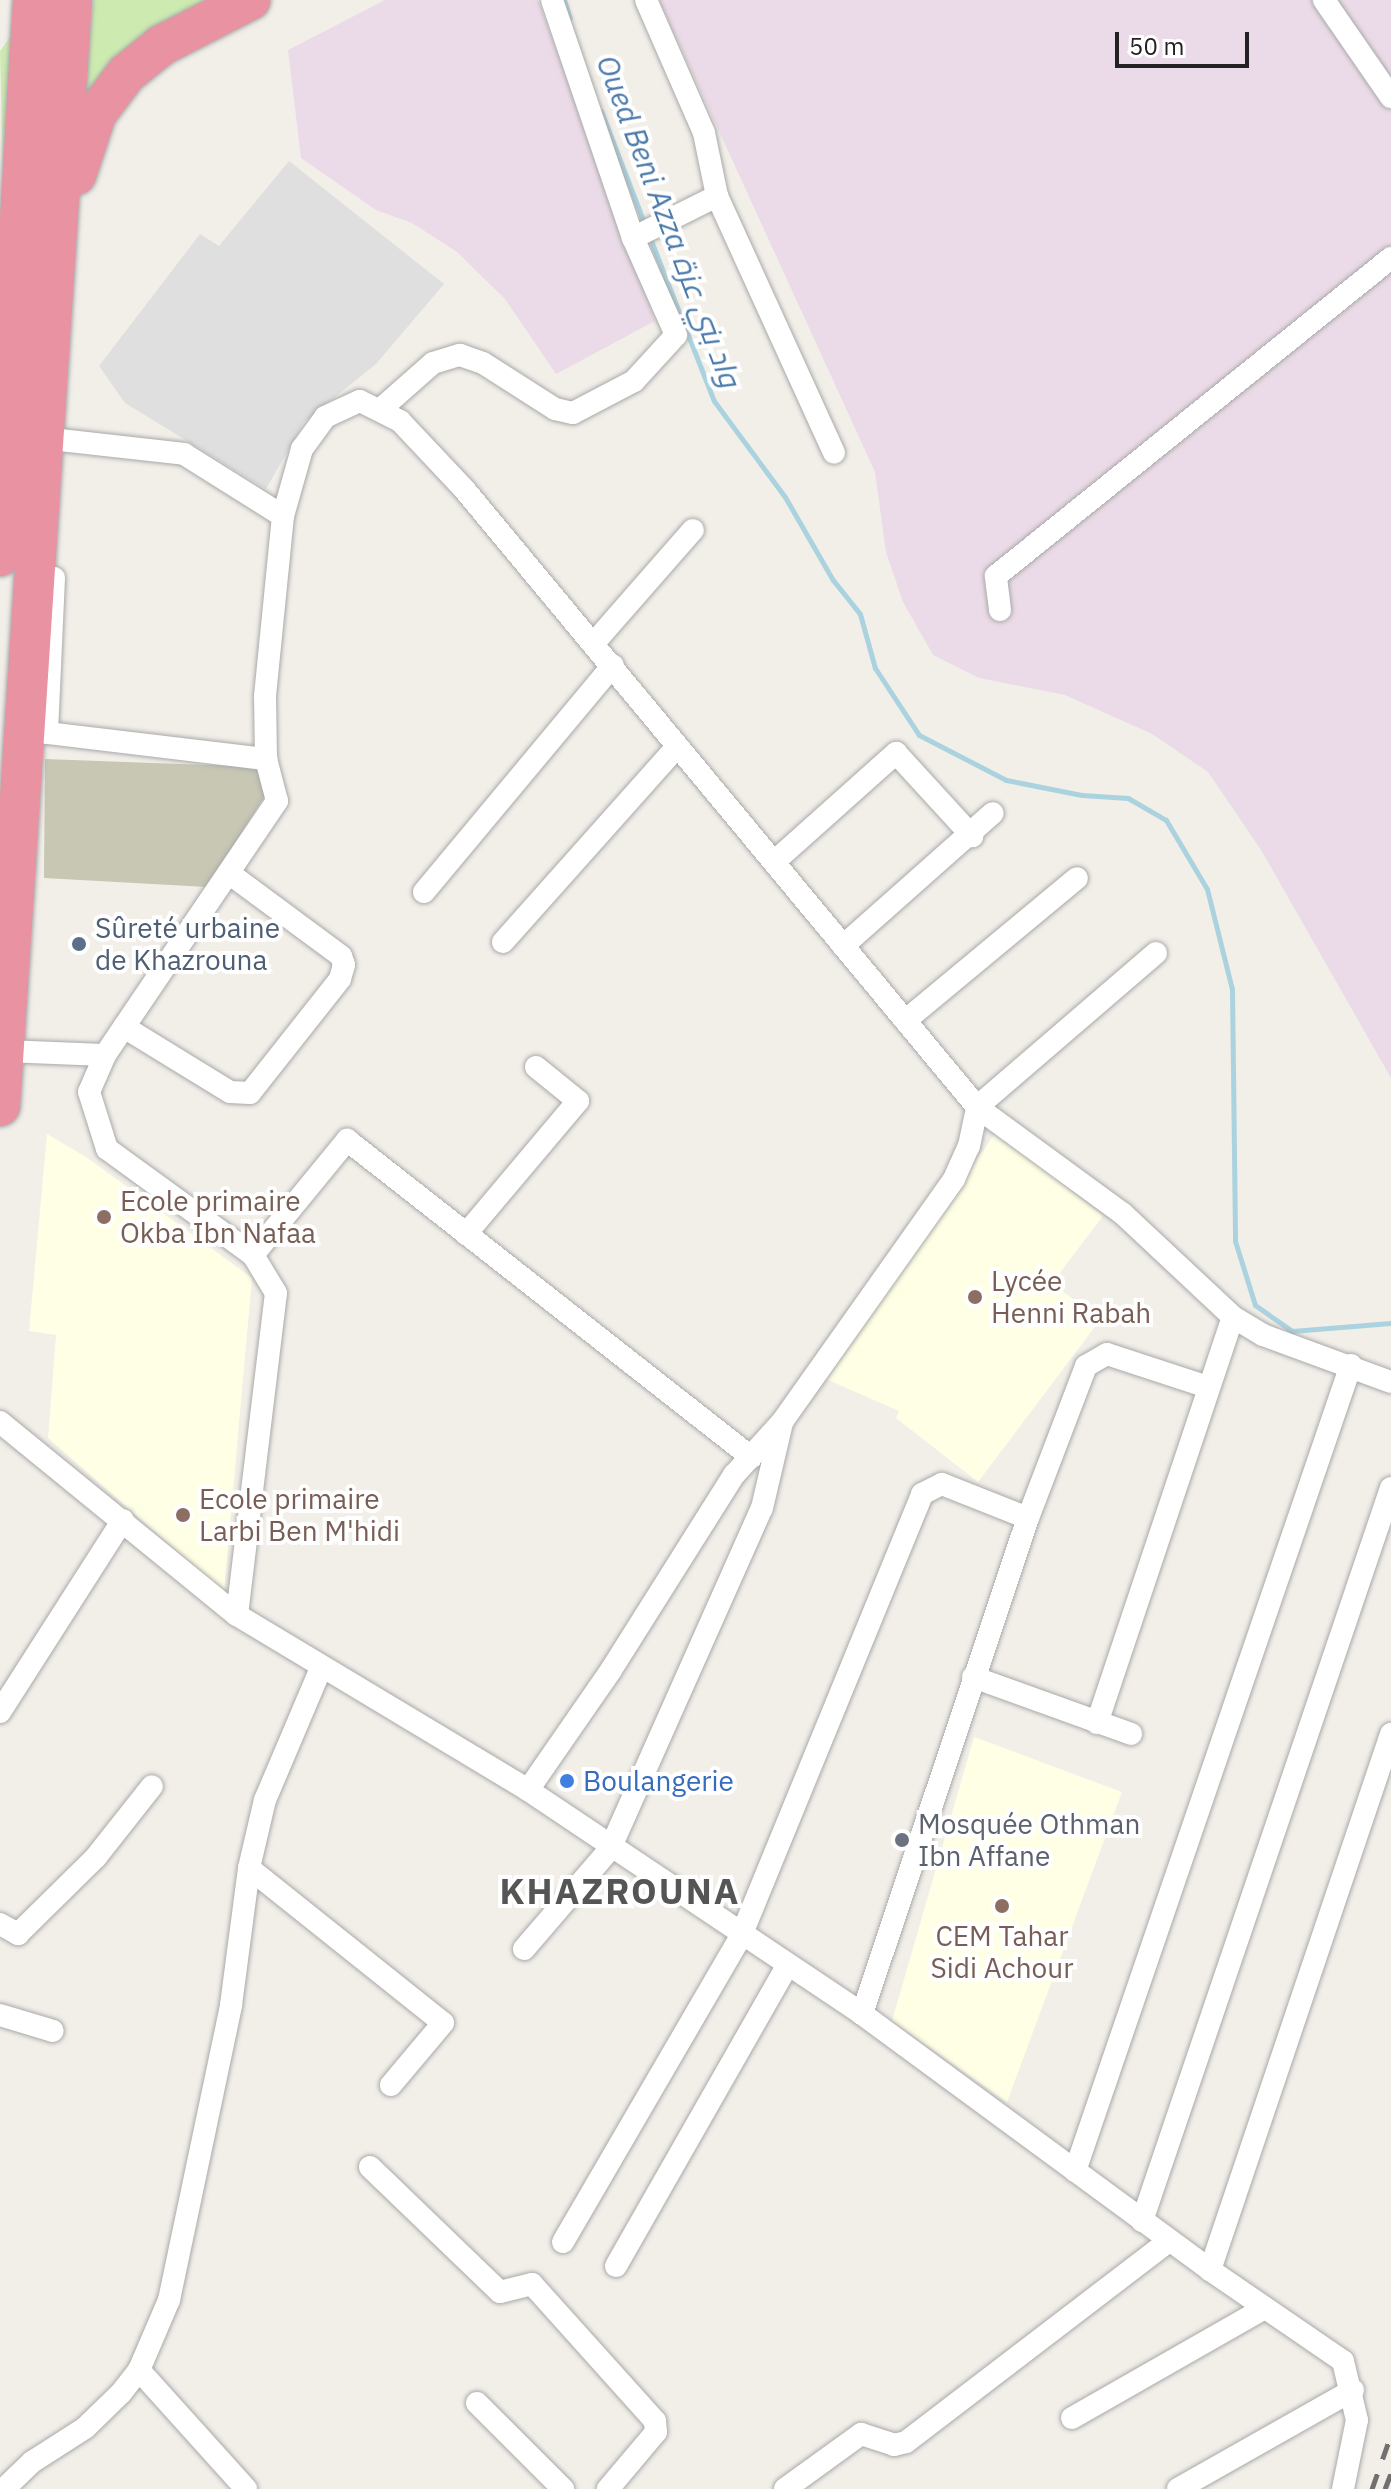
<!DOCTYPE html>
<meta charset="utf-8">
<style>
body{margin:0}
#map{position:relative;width:1391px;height:2489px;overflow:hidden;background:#f2efe9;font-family:"IBM Plex Sans",Cairo,sans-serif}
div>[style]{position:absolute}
.residential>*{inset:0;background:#e0dfdf}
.industrial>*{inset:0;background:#ebdbe8}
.education>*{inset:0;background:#ffffe5}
.construction>*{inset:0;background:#c7c7b4}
.grass>*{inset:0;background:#cdebb0}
.stream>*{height:5px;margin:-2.5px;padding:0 2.5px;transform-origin:2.5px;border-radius:2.5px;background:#aad3df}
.roads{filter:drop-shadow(0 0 2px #a9a9a9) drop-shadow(0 0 2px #a9a9a9)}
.street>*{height:22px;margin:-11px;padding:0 11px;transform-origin:11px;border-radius:11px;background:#fff}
.highway>*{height:40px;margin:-20px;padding:0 20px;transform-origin:20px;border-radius:20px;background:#e892a2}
.rail>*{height:5px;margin-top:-2.5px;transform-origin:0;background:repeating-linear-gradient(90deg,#707070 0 16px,transparent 0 32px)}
.dots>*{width:22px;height:22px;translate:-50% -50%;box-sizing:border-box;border:4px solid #fff;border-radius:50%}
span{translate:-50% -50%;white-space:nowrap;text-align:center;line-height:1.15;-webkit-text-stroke:8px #fff;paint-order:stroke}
.service-label{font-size:28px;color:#4e5e75}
.left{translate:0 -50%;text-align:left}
.education-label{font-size:28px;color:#785e54}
.shop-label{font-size:28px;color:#366cbe}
.worship-label{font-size:28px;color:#5b616d}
.water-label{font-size:30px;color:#4a7aab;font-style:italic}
.district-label{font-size:36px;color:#555;font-weight:700;letter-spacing:2px}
.scale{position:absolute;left:1115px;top:32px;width:134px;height:36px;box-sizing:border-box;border:4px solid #222;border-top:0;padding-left:10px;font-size:24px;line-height:28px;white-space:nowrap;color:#222;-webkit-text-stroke:6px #fff;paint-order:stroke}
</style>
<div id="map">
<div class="residential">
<i style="clip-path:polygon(289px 161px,444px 284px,376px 364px,304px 422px,266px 489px,125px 403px,99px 366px,200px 234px,219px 246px)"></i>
</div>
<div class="industrial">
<i style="clip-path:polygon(385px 0,538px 0,655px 321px,556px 374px,505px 299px,457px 252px,412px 223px,376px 210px,301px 158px,288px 50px)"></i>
<i style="clip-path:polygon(659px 0,1391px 0,1391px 1078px,1261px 850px,1208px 772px,1152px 734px,1065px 695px,979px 678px,933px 655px,903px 602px,886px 552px,875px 472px)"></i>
</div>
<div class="education">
<i style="clip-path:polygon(996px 1132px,1103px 1216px,1052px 1283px,1100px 1320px,978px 1482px,896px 1418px,899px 1411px,826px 1379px)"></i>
<i style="clip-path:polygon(47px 1134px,86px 1157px,252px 1278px,224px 1592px,48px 1438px,56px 1335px,29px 1331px)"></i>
<i style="clip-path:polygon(974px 1737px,1122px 1792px,1007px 2102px,892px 2021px)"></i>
</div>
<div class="construction">
<i style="clip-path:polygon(45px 759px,260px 767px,268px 791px,207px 887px,44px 878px)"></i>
</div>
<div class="grass">
<i style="clip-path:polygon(93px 0,222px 0,82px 114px)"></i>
<i style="clip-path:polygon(18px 26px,4px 211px,0 51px)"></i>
</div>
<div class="stream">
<i style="left:564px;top:0;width:19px;rotate:72deg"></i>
<i style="left:601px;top:111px;width:122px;rotate:68.9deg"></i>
<i style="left:650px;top:238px;width:175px;rotate:68.6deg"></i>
<i style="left:714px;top:401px;width:119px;rotate:53.5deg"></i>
<i style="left:785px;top:497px;width:96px;rotate:60deg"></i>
<i style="left:833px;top:580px;width:43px;rotate:51.5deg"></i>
<i style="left:860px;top:614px;width:56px;rotate:74.5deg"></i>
<i style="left:875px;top:668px;width:80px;rotate:56.7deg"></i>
<i style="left:919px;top:735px;width:98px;rotate:27.3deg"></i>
<i style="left:1006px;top:780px;width:77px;rotate:11.2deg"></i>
<i style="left:1082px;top:795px;width:46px;rotate:3.7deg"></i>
<i style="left:1128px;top:798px;width:44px;rotate:30.1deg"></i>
<i style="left:1166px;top:820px;width:80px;rotate:59.3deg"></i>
<i style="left:1207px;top:889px;width:103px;rotate:76deg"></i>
<i style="left:1232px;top:989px;width:252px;rotate:89.3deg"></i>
<i style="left:1235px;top:1241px;width:67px;rotate:72.6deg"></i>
<i style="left:1255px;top:1305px;width:45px;rotate:35.1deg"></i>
<i style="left:1292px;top:1331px;width:99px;rotate:-4.6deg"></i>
</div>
<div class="roads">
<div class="street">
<i style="left:646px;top:0;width:145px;rotate:66.4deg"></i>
<i style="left:704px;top:133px;width:64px;rotate:78.3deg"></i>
<i style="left:717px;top:196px;width:282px;rotate:65.5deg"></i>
<i style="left:1324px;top:0;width:118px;rotate:55.4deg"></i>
<i style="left:633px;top:238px;width:94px;rotate:-26.6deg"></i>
<i style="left:382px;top:408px;width:68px;rotate:-41.4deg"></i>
<i style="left:433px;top:363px;width:28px;rotate:-17deg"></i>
<i style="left:460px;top:355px;width:24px;rotate:19deg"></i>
<i style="left:483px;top:363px;width:85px;rotate:32.6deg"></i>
<i style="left:555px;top:409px;width:18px;rotate:13deg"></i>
<i style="left:573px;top:413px;width:69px;rotate:-27.7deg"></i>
<i style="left:634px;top:381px;width:62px;rotate:-47.6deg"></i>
<i style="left:676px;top:335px;width:106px;rotate:-113.9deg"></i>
<i style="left:633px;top:238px;width:251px;rotate:-108.8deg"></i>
<i style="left:60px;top:440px;width:125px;rotate:6.4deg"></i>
<i style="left:184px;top:454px;width:117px;rotate:32.1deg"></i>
<i style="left:54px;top:578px;width:155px;rotate:92.6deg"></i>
<i style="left:47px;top:733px;width:221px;rotate:6.8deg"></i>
<i style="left:1000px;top:610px;width:34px;rotate:-97deg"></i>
<i style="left:996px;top:576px;width:507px;rotate:-38.84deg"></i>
<i style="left:594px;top:643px;width:150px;rotate:-48.8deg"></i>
<i style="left:774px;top:862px;width:164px;rotate:-41.8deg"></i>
<i style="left:896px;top:753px;width:113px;rotate:47.5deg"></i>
<i style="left:424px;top:892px;width:295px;rotate:-50.2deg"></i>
<i style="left:503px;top:942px;width:261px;rotate:-48.3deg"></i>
<i style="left:843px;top:946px;width:200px;rotate:-41.6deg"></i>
<i style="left:906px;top:1020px;width:222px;rotate:-39.7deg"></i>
<i style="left:124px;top:1027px;width:124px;rotate:31.5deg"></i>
<i style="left:230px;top:1092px;width:20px;rotate:3deg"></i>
<i style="left:250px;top:1093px;width:145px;rotate:-51.7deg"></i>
<i style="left:340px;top:979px;width:15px;rotate:-74deg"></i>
<i style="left:344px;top:965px;width:9px;rotate:-108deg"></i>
<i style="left:341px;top:956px;width:139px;rotate:-143.5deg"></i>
<i style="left:4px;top:1051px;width:101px;rotate:2.3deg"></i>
<i style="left:466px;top:1234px;width:174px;rotate:-49.9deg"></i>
<i style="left:578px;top:1101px;width:54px;rotate:-141deg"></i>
<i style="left:253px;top:1255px;width:149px;rotate:-50.7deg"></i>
<i style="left:347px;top:1140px;width:514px;rotate:38.12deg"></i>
<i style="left:0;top:1422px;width:306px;rotate:39.2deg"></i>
<i style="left:237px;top:1615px;width:340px;rotate:31deg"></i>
<i style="left:528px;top:1790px;width:402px;rotate:33.8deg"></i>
<i style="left:862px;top:2014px;width:432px;rotate:36.3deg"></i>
<i style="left:1210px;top:2270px;width:161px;rotate:34.4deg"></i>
<i style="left:1343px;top:2361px;width:61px;rotate:76.7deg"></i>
<i style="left:1357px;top:2420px;width:70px;rotate:101.5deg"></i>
<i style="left:237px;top:1615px;width:324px;rotate:-83.1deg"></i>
<i style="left:276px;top:1293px;width:44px;rotate:-121.2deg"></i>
<i style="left:253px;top:1255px;width:180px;rotate:-144deg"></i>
<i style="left:107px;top:1149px;width:60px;rotate:-107.5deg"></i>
<i style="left:89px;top:1092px;width:40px;rotate:-66.6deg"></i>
<i style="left:105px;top:1055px;width:307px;rotate:-55.9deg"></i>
<i style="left:277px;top:801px;width:43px;rotate:-104.7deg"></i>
<i style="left:266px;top:759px;width:63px;rotate:-90.9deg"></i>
<i style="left:265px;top:696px;width:181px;rotate:-84.3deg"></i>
<i style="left:283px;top:516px;width:70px;rotate:-74.2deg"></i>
<i style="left:302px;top:449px;width:39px;rotate:-54deg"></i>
<i style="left:325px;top:417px;width:38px;rotate:-25deg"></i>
<i style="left:360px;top:401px;width:45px;rotate:26.6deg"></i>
<i style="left:400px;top:421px;width:93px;rotate:46.7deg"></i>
<i style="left:464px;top:489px;width:803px;rotate:50.3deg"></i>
<i style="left:977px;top:1107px;width:180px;rotate:36.2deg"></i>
<i style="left:1122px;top:1213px;width:152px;rotate:43.1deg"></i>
<i style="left:1233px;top:1317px;width:35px;rotate:31deg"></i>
<i style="left:1263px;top:1335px;width:136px;rotate:20.2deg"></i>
<i style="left:973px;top:1677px;width:168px;rotate:19.8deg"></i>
<i style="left:0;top:1712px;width:228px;rotate:-57.4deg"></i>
<i style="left:1097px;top:1723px;width:428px;rotate:-71.5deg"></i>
<i style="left:528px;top:1790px;width:146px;rotate:-55.3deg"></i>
<i style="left:611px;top:1670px;width:231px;rotate:-57.8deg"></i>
<i style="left:734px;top:1475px;width:72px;rotate:-47.8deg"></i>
<i style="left:782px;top:1422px;width:298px;rotate:-54.7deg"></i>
<i style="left:954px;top:1179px;width:36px;rotate:-66deg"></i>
<i style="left:969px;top:1146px;width:40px;rotate:-78deg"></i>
<i style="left:977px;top:1107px;width:236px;rotate:-40.7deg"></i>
<i style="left:249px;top:1868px;width:248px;rotate:38.6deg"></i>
<i style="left:443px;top:2023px;width:81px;rotate:130deg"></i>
<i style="left:0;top:1924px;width:21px;rotate:29deg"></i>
<i style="left:18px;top:1934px;width:110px;rotate:-44.6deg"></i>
<i style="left:96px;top:1857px;width:90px;rotate:-51.7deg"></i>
<i style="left:524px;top:1949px;width:132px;rotate:-49.3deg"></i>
<i style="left:610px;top:1849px;width:373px;rotate:-66deg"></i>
<i style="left:762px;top:1508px;width:83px;rotate:-76.8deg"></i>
<i style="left:862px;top:2014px;width:523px;rotate:-71.5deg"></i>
<i style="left:1028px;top:1518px;width:163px;rotate:-69.1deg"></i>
<i style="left:1086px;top:1366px;width:24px;rotate:-30deg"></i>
<i style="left:1107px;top:1354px;width:106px;rotate:18.1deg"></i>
<i style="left:0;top:2015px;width:55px;rotate:16.8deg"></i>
<i style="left:370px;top:2167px;width:180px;rotate:43.9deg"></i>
<i style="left:500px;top:2292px;width:33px;rotate:-14deg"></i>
<i style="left:532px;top:2284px;width:184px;rotate:48.1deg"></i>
<i style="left:655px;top:2421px;width:11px;rotate:85deg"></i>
<i style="left:656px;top:2432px;width:75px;rotate:130.1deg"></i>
<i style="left:1075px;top:2171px;width:852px;rotate:-71.1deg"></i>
<i style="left:1142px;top:2221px;width:774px;rotate:-71.24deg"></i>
<i style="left:563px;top:2242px;width:354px;rotate:-59.8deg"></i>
<i style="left:741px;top:1936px;width:478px;rotate:-67.7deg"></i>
<i style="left:922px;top:1494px;width:22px;rotate:-27deg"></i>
<i style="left:942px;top:1484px;width:92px;rotate:21.6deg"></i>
<i style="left:616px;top:2266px;width:345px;rotate:-60.3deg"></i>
<i style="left:1210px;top:2270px;width:566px;rotate:-71.34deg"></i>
<i style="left:139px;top:2370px;width:160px;rotate:48deg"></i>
<i style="left:477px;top:2403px;width:122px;rotate:45deg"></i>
<i style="left:1072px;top:2418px;width:220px;rotate:-29.7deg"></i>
<i style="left:4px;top:2489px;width:39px;rotate:-44deg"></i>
<i style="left:32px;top:2462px;width:63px;rotate:-32.7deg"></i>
<i style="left:85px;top:2428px;width:50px;rotate:-44.2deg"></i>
<i style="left:121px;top:2393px;width:29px;rotate:-52deg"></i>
<i style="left:139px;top:2370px;width:76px;rotate:-66.8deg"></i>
<i style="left:169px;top:2300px;width:301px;rotate:-78.1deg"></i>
<i style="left:231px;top:2005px;width:138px;rotate:-82.5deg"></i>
<i style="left:249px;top:1868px;width:70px;rotate:-76.8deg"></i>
<i style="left:265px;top:1800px;width:143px;rotate:-67deg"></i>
<i style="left:785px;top:2489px;width:94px;rotate:-35.9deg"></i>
<i style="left:861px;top:2434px;width:35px;rotate:18deg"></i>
<i style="left:894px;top:2445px;width:12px;rotate:-14deg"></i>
<i style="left:906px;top:2442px;width:331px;rotate:-37.4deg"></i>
<i style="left:1178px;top:2489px;width:201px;rotate:-29.5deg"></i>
</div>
<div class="highway">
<i style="left:76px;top:175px;width:64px;rotate:-71.8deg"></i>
<i style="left:96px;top:114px;width:50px;rotate:-53.1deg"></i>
<i style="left:126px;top:74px;width:46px;rotate:-38.9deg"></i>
<i style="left:162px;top:45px;width:99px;rotate:-27.1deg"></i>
<i style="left:0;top:556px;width:557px;rotate:-86.6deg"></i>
<i style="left:0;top:1106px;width:1108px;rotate:-86.28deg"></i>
</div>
</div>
<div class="rail">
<i style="left:1372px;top:2489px;width:57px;rotate:-70.6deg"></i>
<i style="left:1385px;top:2489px;width:17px;rotate:-69deg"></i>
</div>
<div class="dots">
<i style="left:79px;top:944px;background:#5c6f8a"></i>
<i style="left:104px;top:1217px;background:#8d6e63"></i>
<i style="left:975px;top:1297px;background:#8d6e63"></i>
<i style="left:183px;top:1515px;background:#8d6e63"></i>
<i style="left:567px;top:1781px;background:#3f7fe0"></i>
<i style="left:902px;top:1840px;background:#6b7280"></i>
<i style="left:1002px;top:1906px;background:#8d6e63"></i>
</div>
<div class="service-label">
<span class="left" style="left:95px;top:944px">Sûreté urbaine<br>de Khazrouna</span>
</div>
<div class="education-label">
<span class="left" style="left:120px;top:1217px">Ecole primaire<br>Okba Ibn Nafaa</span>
<span class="left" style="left:991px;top:1297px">Lycée<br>Henni Rabah</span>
<span class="left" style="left:199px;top:1515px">Ecole primaire<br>Larbi Ben M'hidi</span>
<span style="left:1002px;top:1952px">CEM Tahar<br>Sidi Achour</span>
</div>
<div class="shop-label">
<span class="left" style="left:583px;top:1781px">Boulangerie</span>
</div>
<div class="worship-label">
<span class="left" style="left:918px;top:1840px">Mosquée Othman<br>Ibn Affane</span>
</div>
<div class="water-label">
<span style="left:669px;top:221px;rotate:69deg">Oued Beni Azza واد بني عزة</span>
</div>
<div class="district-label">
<span style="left:620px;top:1891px">KHAZROUNA</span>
</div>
<div class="scale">50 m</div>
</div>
